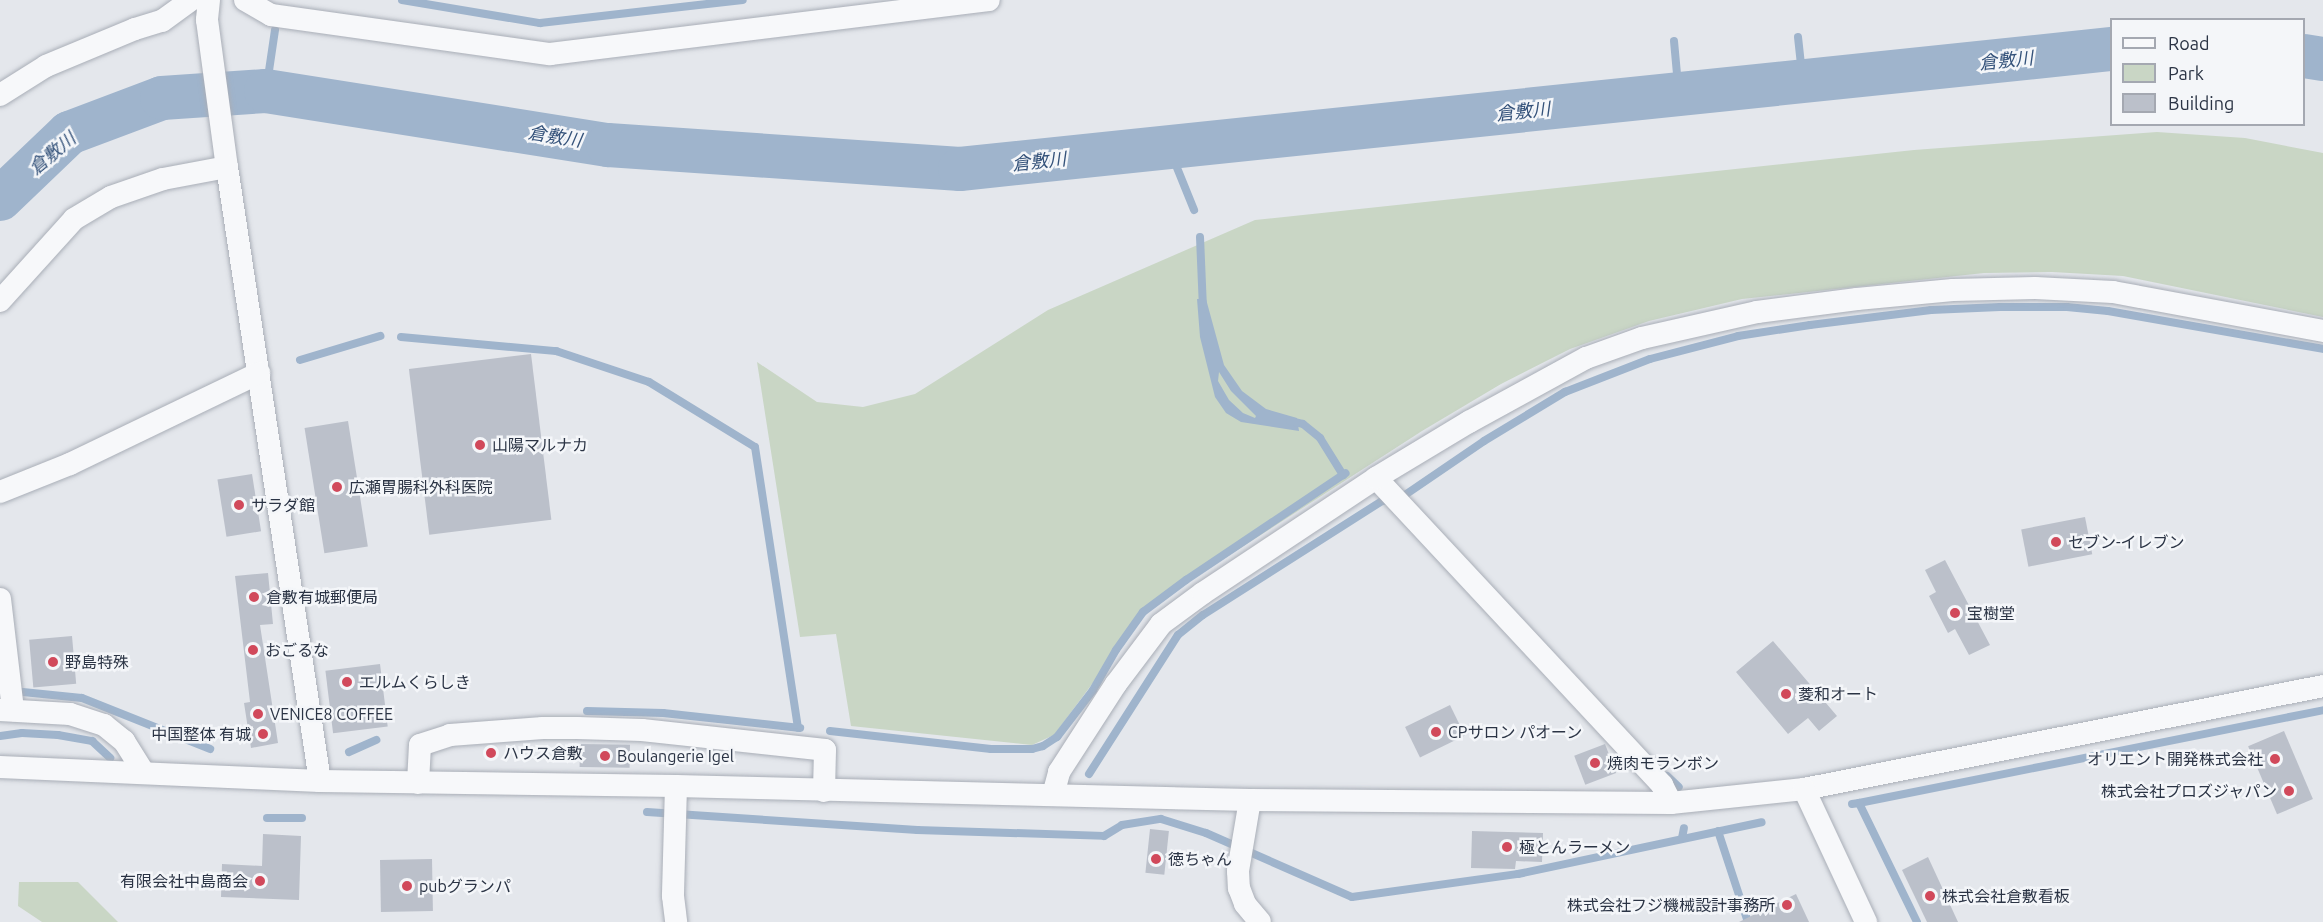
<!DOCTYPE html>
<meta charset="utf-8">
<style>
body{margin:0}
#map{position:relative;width:2323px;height:922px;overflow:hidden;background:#e4e7ec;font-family:Ubuntu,"Noto Sans JP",sans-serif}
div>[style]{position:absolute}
.green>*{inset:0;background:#c9d6c5}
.water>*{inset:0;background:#9fb4cc}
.stream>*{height:8px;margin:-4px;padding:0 4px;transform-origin:4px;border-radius:4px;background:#9fb4cc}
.river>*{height:44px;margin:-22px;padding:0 22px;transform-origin:22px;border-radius:22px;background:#9fb4cc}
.building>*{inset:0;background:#bbc0ca;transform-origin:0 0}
.roads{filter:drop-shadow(0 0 2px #a9aeb7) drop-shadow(0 0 2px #a9aeb7)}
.minor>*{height:22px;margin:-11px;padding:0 11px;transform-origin:11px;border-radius:11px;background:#f7f8fa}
.dots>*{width:16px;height:16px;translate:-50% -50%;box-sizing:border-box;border:3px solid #f4f6f9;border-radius:50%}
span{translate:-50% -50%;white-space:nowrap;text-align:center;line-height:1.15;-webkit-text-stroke:5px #f4f6f9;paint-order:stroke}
.poi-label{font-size:16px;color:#2b3445}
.left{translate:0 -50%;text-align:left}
.right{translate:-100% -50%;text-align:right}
.water-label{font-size:18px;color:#34527a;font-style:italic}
.legend{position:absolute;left:2110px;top:18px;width:195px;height:108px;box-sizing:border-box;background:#f4f6f9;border:2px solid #a4a8b1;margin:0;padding:8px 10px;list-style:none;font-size:18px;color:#2b3445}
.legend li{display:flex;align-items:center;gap:12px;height:30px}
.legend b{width:30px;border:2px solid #a4a8b1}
</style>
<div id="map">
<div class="green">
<i style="clip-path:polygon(2157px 132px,2245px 138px,2323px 153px,2323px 317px,2123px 276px,2052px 272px,1984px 273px,1742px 299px,1649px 321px,1570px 349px,1501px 384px,1422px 431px,1180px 587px,1145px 613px,1054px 735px,1032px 745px,851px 726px,836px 634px,800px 637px,757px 362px,817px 402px,863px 407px,915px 394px,1048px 310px,1255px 220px,1914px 150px)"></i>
<i style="clip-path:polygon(19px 882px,78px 882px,118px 922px,42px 922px,18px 906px)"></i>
</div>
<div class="water">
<i style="clip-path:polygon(evenodd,1197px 299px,1206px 299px,1224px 365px,1242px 391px,1266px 409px,1297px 418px,1299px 431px,1241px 422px,1226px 413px,1215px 397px,1200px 337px,1197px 299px,1219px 372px,1231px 391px,1256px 416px,1255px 418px,1243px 413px,1229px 400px,1218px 381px,1219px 372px)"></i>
</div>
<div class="stream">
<i style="left:402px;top:0;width:140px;rotate:9.5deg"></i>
<i style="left:540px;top:23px;width:204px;rotate:-6.5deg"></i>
<i style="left:1798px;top:37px;width:46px;rotate:83.8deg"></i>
<i style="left:1674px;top:41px;width:55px;rotate:84.8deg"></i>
<i style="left:266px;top:91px;width:62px;rotate:-81.6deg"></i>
<i style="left:1169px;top:148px;width:67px;rotate:68deg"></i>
<i style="left:1200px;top:237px;width:72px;rotate:87.6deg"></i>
<i style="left:401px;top:337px;width:156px;rotate:5.2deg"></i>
<i style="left:556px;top:351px;width:98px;rotate:18.4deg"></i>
<i style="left:649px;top:382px;width:124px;rotate:31.5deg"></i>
<i style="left:755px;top:447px;width:284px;rotate:81.3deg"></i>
<i style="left:300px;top:360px;width:84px;rotate:-16.7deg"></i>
<i style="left:1290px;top:421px;width:13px;rotate:13deg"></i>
<i style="left:1303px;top:424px;width:22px;rotate:39deg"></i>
<i style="left:1320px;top:438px;width:44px;rotate:58.1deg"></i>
<i style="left:13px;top:691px;width:69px;rotate:5.8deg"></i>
<i style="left:82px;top:698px;width:138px;rotate:21.7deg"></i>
<i style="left:587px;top:711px;width:76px;rotate:1.5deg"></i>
<i style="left:663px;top:713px;width:138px;rotate:6.2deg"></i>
<i style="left:830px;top:731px;width:162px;rotate:6.4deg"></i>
<i style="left:991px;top:749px;width:41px"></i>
<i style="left:1032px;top:749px;width:11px;rotate:-15deg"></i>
<i style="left:1043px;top:746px;width:17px;rotate:-33deg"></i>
<i style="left:1057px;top:737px;width:59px;rotate:-52.5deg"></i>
<i style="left:1093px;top:690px;width:46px;rotate:-60.1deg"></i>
<i style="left:1116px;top:650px;width:47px;rotate:-54.6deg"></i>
<i style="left:1143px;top:612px;width:54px;rotate:-36.7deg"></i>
<i style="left:1186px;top:580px;width:192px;rotate:-33.8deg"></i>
<i style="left:0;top:736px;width:22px;rotate:-8deg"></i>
<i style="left:22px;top:733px;width:36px;rotate:3deg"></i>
<i style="left:58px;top:735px;width:35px;rotate:10deg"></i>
<i style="left:92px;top:741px;width:25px;rotate:43deg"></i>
<i style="left:349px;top:752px;width:30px;rotate:-24deg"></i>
<i style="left:1089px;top:774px;width:165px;rotate:-57.4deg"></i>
<i style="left:1178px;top:635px;width:32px;rotate:-39deg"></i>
<i style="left:1203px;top:615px;width:212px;rotate:-32.5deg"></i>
<i style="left:1382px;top:501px;width:20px;rotate:-11deg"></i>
<i style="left:1402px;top:497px;width:99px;rotate:-34.3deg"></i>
<i style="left:1484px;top:441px;width:95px;rotate:-31.2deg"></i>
<i style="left:1565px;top:392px;width:91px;rotate:-21.2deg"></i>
<i style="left:1650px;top:359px;width:91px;rotate:-14.6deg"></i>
<i style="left:1738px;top:336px;width:73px;rotate:-8.7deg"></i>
<i style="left:1810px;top:325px;width:122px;rotate:-7.1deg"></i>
<i style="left:1931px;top:310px;width:69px;rotate:-2.5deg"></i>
<i style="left:2000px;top:307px;width:67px"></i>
<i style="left:2067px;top:307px;width:41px;rotate:5.6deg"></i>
<i style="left:2108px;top:311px;width:218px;rotate:10deg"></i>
<i style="left:1667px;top:776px;width:16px;rotate:43deg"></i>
<i style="left:1859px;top:803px;width:473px;rotate:-11.3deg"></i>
<i style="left:1852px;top:804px;width:7px;rotate:-8deg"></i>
<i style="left:1859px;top:803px;width:132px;rotate:64deg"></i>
<i style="left:647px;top:812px;width:271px;rotate:3.8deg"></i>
<i style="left:917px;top:830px;width:187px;rotate:1.8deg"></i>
<i style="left:1104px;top:836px;width:21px;rotate:-31deg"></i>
<i style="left:1122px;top:825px;width:39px;rotate:-9deg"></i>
<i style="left:1161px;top:819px;width:47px;rotate:17.3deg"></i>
<i style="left:1206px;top:833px;width:159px;rotate:23.7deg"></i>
<i style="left:1352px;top:897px;width:168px;rotate:-7.9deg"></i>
<i style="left:1518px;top:874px;width:249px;rotate:-12deg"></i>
<i style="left:267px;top:818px;width:35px"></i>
<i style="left:1718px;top:831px;width:96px;rotate:71.8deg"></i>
<i style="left:1682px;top:838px;width:10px;rotate:-79deg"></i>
</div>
<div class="river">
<i style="left:2304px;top:56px;width:19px;rotate:9deg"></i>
<i style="left:0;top:199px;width:95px;rotate:-43.7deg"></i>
<i style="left:69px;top:133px;width:99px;rotate:-20.6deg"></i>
<i style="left:162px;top:98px;width:104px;rotate:-3.9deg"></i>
<i style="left:266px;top:91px;width:346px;rotate:9deg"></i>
<i style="left:608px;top:145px;width:353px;rotate:3.9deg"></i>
<i style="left:960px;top:169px;width:1158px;rotate:-5.95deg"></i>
</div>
<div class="building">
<i style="left:531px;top:354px;width:167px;height:123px;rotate:83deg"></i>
<i style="left:348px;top:421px;width:127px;height:44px;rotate:81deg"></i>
<i style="left:252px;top:474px;width:58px;height:35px;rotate:81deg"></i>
<i style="left:2085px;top:517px;width:38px;height:65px;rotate:79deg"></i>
<i style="clip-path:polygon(1945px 560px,1990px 645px,1969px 655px,1955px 629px,1948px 633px,1929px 596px,1936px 592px,1925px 570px)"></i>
<i style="clip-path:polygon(268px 573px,273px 624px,260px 625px,278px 743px,251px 748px,244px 703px,250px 702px,235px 576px)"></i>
<i style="left:72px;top:636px;width:48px;height:43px;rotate:85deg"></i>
<i style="clip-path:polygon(1773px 641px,1837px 716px,1819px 731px,1808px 718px,1788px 734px,1736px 672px)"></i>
<i style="left:380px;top:664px;width:63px;height:55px;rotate:83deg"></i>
<i style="left:1450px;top:705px;width:34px;height:50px;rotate:64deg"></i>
<i style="left:2284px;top:731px;width:74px;height:39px;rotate:67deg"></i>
<i style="left:580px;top:744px;width:50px;height:23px;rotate:1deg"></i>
<i style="left:1605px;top:744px;width:31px;height:33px;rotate:69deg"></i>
<i style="left:1150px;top:829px;width:19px;height:44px;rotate:6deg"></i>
<i style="clip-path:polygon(1472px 831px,1543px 833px,1542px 862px,1516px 861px,1515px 869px,1471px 868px)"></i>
<i style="clip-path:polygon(263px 834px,301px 836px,299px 900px,221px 897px,222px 864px,262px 866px)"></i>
<i style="clip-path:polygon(1928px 857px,1958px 922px,1927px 922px,1902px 870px)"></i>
<i style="left:432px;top:859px;width:52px;height:52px;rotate:89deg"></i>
<i style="clip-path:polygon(1796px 894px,1809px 922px,1739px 922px)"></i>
</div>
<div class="roads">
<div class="minor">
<i style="left:209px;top:0;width:20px;rotate:96deg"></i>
<i style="left:207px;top:20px;width:148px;rotate:82.3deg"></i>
<i style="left:227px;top:167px;width:621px;rotate:81.39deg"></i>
<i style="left:245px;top:0;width:30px;rotate:30deg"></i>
<i style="left:271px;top:15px;width:282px;rotate:8deg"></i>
<i style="left:550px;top:54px;width:442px;rotate:-7deg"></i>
<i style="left:0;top:95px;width:54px;rotate:-32.2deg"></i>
<i style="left:46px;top:66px;width:96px;rotate:-22.6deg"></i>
<i style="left:135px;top:29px;width:28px;rotate:-17deg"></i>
<i style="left:162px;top:21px;width:36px;rotate:-36deg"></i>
<i style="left:0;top:301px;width:110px;rotate:-47.9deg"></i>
<i style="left:74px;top:219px;width:43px;rotate:-30.7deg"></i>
<i style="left:111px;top:197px;width:55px;rotate:-19.1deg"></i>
<i style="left:163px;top:179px;width:65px;rotate:-10.6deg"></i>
<i style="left:1376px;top:478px;width:420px;rotate:47deg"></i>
<i style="left:1662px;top:785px;width:20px;rotate:63deg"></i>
<i style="left:0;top:492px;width:75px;rotate:-21.8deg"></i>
<i style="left:70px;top:464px;width:210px;rotate:-25.7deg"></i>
<i style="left:0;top:599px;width:112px;rotate:83.3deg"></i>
<i style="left:0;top:710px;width:70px;rotate:3.3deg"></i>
<i style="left:70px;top:714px;width:36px;rotate:18deg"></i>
<i style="left:104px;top:725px;width:26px;rotate:39deg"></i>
<i style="left:124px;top:741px;width:36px;rotate:58deg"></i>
<i style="left:0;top:767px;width:320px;rotate:2.5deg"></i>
<i style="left:320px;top:781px;width:356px;rotate:0.8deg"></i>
<i style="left:676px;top:786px;width:574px;rotate:1.4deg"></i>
<i style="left:1250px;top:800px;width:421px;rotate:0.4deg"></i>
<i style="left:1671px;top:803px;width:134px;rotate:-6deg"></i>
<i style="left:1804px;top:789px;width:529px;rotate:-11.22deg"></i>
<i style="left:418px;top:783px;width:38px;rotate:-87deg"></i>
<i style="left:420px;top:745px;width:32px;rotate:-18deg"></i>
<i style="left:450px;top:735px;width:93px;rotate:-4.3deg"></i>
<i style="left:543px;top:728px;width:34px"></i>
<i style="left:577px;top:728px;width:65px;rotate:1.8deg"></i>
<i style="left:642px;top:730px;width:184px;rotate:6.2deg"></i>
<i style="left:825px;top:750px;width:41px;rotate:91.4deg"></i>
<i style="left:676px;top:786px;width:110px;rotate:91.6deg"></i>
<i style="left:673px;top:896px;width:26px;rotate:83deg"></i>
<i style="left:1804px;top:789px;width:147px;rotate:65deg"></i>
<i style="left:1053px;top:795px;width:24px;rotate:-75deg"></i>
<i style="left:1059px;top:772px;width:105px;rotate:-57.1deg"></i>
<i style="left:1116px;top:684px;width:75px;rotate:-53.1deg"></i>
<i style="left:1161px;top:624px;width:52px;rotate:-36.4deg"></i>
<i style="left:1203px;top:593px;width:208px;rotate:-33.6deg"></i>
<i style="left:1376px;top:478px;width:109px;rotate:-31.1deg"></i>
<i style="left:1469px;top:422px;width:133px;rotate:-28.7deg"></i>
<i style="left:1586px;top:358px;width:59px;rotate:-19.7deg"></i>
<i style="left:1642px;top:338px;width:118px;rotate:-12.7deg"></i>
<i style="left:1757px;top:312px;width:101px;rotate:-7.4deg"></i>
<i style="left:1857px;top:299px;width:96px;rotate:-5.4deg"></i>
<i style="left:1953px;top:290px;width:82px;rotate:-1.4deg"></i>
<i style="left:2035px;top:288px;width:78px;rotate:2.9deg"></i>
<i style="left:2113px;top:292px;width:214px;rotate:10.5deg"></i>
<i style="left:1250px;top:800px;width:72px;rotate:99.6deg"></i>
<i style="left:1238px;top:871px;width:17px;rotate:87deg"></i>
<i style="left:1239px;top:888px;width:17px;rotate:69deg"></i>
<i style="left:1245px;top:904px;width:23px;rotate:50deg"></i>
</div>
</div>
<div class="dots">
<i style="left:480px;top:445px;background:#d1495b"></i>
<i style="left:337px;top:487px;background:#d1495b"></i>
<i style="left:239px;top:505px;background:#d1495b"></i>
<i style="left:2056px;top:542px;background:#d1495b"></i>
<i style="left:254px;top:597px;background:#d1495b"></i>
<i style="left:1955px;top:613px;background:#d1495b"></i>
<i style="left:253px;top:650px;background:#d1495b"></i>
<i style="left:53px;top:662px;background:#d1495b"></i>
<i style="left:347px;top:682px;background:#d1495b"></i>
<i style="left:1786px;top:694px;background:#d1495b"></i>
<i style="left:258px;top:714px;background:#d1495b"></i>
<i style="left:1436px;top:732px;background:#d1495b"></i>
<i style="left:263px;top:734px;background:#d1495b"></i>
<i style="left:491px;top:753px;background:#d1495b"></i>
<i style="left:605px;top:756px;background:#d1495b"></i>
<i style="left:2275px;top:759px;background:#d1495b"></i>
<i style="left:1595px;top:763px;background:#d1495b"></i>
<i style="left:2289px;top:791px;background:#d1495b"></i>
<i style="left:1507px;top:847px;background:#d1495b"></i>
<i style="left:1156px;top:859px;background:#d1495b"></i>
<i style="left:260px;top:881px;background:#d1495b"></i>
<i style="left:407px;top:886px;background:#d1495b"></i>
<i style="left:1930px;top:896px;background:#d1495b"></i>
<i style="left:1787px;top:905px;background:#d1495b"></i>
</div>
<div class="poi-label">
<span class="left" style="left:492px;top:445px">山陽マルナカ</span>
<span class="left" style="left:349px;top:487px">広瀬胃腸科外科医院</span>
<span class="left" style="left:251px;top:505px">サラダ館</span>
<span class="left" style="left:2068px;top:542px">セブン-イレブン</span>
<span class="left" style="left:266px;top:597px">倉敷有城郵便局</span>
<span class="left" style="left:1967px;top:613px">宝樹堂</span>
<span class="left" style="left:265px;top:650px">おごるな</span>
<span class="left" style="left:65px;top:662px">野島特殊</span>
<span class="left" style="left:359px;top:682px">エルムくらしき</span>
<span class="left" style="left:1798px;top:694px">菱和オート</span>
<span class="left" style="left:270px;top:714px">VENICE8 COFFEE</span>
<span class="left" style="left:1448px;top:732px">CPサロン パオーン</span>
<span class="right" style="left:251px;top:734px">中国整体 有城</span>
<span class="left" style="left:503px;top:753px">ハウス倉敷</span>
<span class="left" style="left:617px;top:756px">Boulangerie Igel</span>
<span class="right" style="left:2263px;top:759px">オリエント開発株式会社</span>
<span class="left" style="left:1607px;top:763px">焼肉モランボン</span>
<span class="right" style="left:2277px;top:791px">株式会社プロズジャパン</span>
<span class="left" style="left:1519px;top:847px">極とんラーメン</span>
<span class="left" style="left:1168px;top:859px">徳ちゃん</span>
<span class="right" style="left:248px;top:881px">有限会社中島商会</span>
<span class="left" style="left:419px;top:886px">pubグランパ</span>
<span class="left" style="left:1942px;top:896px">株式会社倉敷看板</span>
<span class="right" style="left:1775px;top:905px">株式会社フジ機械設計事務所</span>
</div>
<div class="water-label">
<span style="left:2006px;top:60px;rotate:-6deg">倉敷川</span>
<span style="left:1523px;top:111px;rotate:-6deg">倉敷川</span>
<span style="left:555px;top:136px;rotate:9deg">倉敷川</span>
<span style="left:52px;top:153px;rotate:-40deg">倉敷川</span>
<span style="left:1039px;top:161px;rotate:-6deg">倉敷川</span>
</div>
<ul class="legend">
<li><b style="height:8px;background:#f7f8fa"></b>Road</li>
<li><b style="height:16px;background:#c9d6c5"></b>Park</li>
<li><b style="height:16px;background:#bbc0ca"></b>Building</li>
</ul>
</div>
